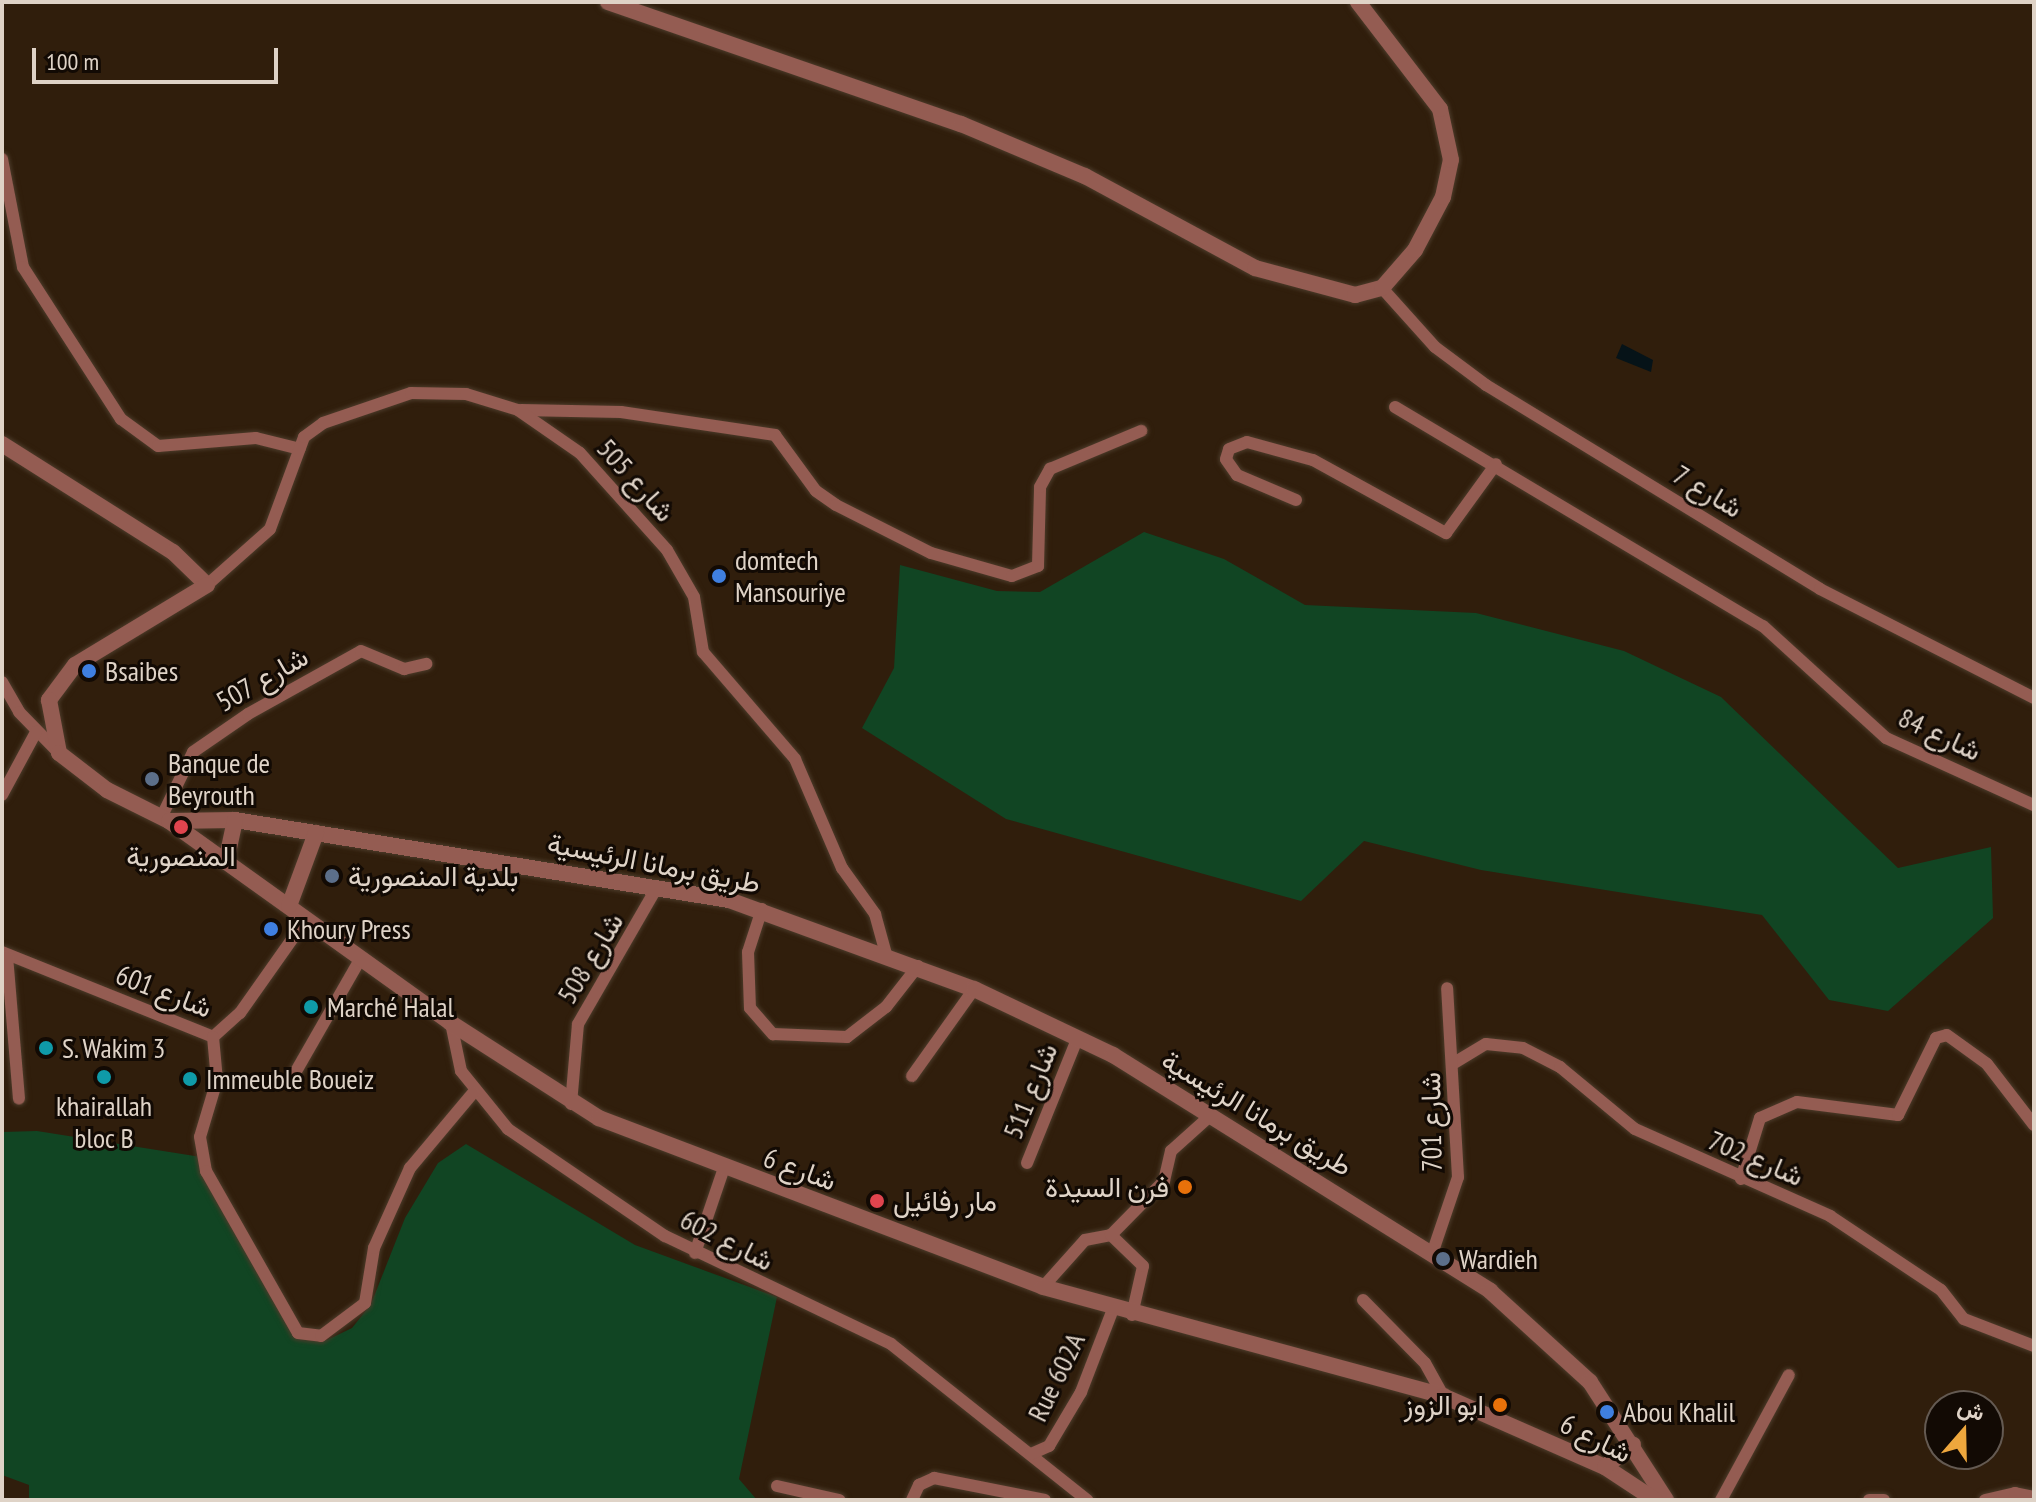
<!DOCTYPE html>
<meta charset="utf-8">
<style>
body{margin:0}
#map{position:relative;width:2036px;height:1502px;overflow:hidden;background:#301e0c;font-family:"PT Sans Narrow",Vazirmatn,sans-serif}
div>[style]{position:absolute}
.green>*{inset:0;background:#114523}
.water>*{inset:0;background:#061318}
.roads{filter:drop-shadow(0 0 2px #4c3b2a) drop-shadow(0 0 2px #4c3b2a)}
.minor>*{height:12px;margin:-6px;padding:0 6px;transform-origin:6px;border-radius:6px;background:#945c52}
.tertiary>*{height:16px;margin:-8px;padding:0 8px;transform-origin:8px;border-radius:8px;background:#945c52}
.dots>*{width:22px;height:22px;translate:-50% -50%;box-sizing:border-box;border:4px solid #120a04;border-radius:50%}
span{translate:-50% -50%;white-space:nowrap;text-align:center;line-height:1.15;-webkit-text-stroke:6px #120a04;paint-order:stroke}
.street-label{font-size:28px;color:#dfd3c7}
.poi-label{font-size:28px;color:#dfd3c7}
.left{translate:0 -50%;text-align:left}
.right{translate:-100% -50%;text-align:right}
.frame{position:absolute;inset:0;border:4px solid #dfd3c7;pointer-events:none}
.north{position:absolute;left:1924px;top:1390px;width:80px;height:80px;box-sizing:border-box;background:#120a04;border:2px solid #645a52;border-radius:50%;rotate:20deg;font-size:22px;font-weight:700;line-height:32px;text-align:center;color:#dfd3c7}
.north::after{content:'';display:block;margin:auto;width:28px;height:36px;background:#eea73d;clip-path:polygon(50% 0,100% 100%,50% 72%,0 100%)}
.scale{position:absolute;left:32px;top:48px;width:246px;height:36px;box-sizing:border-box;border:4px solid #dfd3c7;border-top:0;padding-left:10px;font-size:24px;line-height:28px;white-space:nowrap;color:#dfd3c7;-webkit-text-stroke:6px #120a04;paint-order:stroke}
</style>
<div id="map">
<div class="green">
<i style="clip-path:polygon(1144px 532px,1224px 559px,1305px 605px,1476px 613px,1624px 651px,1721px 697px,1898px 868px,1991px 847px,1993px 918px,1888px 1011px,1829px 1000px,1762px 915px,1481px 870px,1364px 841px,1301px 901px,1006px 819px,862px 728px,894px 668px,900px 565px,997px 591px,1040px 592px)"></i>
<i style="clip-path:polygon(37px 1131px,201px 1157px,297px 1337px,327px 1340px,352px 1328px,371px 1304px,405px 1218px,438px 1163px,466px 1144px,635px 1245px,777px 1297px,739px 1479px,757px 1500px,29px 1500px,29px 1485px,2px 1475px,2px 1132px)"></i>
</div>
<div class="water">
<i style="clip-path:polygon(1622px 344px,1653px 360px,1651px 372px,1616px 358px)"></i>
</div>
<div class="roads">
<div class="minor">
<i style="left:2px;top:159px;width:110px;rotate:79deg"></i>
<i style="left:23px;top:267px;width:181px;rotate:57.2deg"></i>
<i style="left:121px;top:419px;width:46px;rotate:36.1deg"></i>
<i style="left:158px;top:446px;width:98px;rotate:-4.7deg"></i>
<i style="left:256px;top:438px;width:45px;rotate:14deg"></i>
<i style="left:1382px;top:288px;width:79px;rotate:48.1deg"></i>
<i style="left:1435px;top:347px;width:64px;rotate:36.7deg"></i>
<i style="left:1486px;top:385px;width:391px;rotate:31.4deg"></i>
<i style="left:1820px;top:589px;width:240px;rotate:27deg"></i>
<i style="left:1395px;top:407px;width:428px;rotate:30.8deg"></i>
<i style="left:1763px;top:626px;width:166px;rotate:42.3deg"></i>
<i style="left:1886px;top:738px;width:162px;rotate:24.4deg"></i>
<i style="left:521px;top:410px;width:100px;rotate:1.1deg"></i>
<i style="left:621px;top:412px;width:156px;rotate:8.5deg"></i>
<i style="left:775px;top:435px;width:69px;rotate:53.8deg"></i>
<i style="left:816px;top:491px;width:24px;rotate:35deg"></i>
<i style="left:836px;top:505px;width:106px;rotate:26.8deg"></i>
<i style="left:931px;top:553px;width:84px;rotate:15.9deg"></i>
<i style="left:1012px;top:576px;width:28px;rotate:-21deg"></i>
<i style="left:1038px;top:566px;width:79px;rotate:-88.5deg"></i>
<i style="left:1040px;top:487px;width:21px;rotate:-61deg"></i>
<i style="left:1050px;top:469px;width:99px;rotate:-22.7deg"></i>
<i style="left:1296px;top:500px;width:64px;rotate:-157deg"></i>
<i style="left:1237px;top:475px;width:19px;rotate:-125deg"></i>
<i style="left:1226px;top:459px;width:10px;rotate:-73deg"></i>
<i style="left:1229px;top:449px;width:19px;rotate:-21deg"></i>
<i style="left:1247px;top:442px;width:68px;rotate:15.3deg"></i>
<i style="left:1313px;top:460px;width:152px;rotate:28.8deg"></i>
<i style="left:1446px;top:533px;width:85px;rotate:-54.1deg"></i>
<i style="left:207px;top:585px;width:84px;rotate:-41.6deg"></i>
<i style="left:270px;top:529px;width:98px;rotate:-69.7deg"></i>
<i style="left:304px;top:437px;width:24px;rotate:-36deg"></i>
<i style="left:323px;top:423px;width:93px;rotate:-18.8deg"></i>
<i style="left:411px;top:393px;width:55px;rotate:1deg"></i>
<i style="left:466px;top:394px;width:54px;rotate:17.1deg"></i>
<i style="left:518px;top:410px;width:75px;rotate:34.7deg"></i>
<i style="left:580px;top:453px;width:130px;rotate:48.1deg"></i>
<i style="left:667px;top:550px;width:54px;rotate:60.1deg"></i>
<i style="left:694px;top:597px;width:56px;rotate:80.7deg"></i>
<i style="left:703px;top:652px;width:141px;rotate:49.3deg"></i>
<i style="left:795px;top:759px;width:119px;rotate:66.7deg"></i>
<i style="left:842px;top:868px;width:57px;rotate:54.3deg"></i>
<i style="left:875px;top:914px;width:41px;rotate:74.6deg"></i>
<i style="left:2px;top:682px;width:34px;rotate:60deg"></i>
<i style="left:19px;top:712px;width:57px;rotate:45.7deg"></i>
<i style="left:2px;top:795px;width:72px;rotate:-61.6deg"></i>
<i style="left:161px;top:818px;width:73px;rotate:-64.1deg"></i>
<i style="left:193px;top:752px;width:67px;rotate:-34.6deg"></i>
<i style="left:248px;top:714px;width:129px;rotate:-29.1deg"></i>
<i style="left:361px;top:651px;width:47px;rotate:22.7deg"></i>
<i style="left:404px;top:669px;width:23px;rotate:-13deg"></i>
<i style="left:762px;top:909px;width:45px;rotate:108deg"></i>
<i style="left:748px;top:952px;width:56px;rotate:88deg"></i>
<i style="left:750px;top:1008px;width:35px;rotate:49deg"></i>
<i style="left:773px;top:1034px;width:74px;rotate:2.3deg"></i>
<i style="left:847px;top:1037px;width:49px;rotate:-37.6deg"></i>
<i style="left:886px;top:1007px;width:52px;rotate:-52deg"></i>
<i style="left:2px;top:952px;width:227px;rotate:21.9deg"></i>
<i style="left:213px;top:1037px;width:36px;rotate:-42deg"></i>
<i style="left:240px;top:1013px;width:116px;rotate:-54.8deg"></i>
<i style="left:7px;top:956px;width:143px;rotate:85.2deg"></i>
<i style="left:451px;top:1023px;width:49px;rotate:78.2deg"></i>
<i style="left:461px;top:1071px;width:75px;rotate:51deg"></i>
<i style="left:508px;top:1129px;width:190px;rotate:34.3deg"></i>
<i style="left:665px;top:1236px;width:250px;rotate:25.5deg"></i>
<i style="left:891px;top:1344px;width:251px;rotate:38.5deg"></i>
<i style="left:213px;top:1037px;width:43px;rotate:84.7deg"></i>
<i style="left:217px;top:1080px;width:59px;rotate:106.6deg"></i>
<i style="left:200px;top:1137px;width:35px;rotate:80deg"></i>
<i style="left:206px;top:1171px;width:186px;rotate:60.4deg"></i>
<i style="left:298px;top:1333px;width:23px;rotate:7deg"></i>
<i style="left:321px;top:1336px;width:55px;rotate:-36.9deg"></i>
<i style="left:365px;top:1303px;width:56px;rotate:-80.7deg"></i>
<i style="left:374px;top:1248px;width:88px;rotate:-65.8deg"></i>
<i style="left:410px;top:1168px;width:98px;rotate:-50deg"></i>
<i style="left:1454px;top:1063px;width:37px;rotate:-31deg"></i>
<i style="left:1486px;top:1044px;width:37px;rotate:6deg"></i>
<i style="left:1523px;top:1048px;width:42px;rotate:27.2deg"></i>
<i style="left:1560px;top:1067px;width:97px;rotate:39.6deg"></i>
<i style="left:1635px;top:1129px;width:214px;rotate:24deg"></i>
<i style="left:1830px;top:1216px;width:133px;rotate:33.7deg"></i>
<i style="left:1941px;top:1290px;width:37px;rotate:52deg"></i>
<i style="left:1964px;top:1319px;width:75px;rotate:21.1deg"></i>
<i style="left:912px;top:1076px;width:107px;rotate:-54.5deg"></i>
<i style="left:291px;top:1080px;width:141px;rotate:-60.2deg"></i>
<i style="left:571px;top:1104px;width:80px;rotate:-85deg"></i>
<i style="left:578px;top:1024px;width:158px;rotate:-60deg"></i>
<i style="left:1027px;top:1163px;width:136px;rotate:-68deg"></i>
<i style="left:1741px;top:1179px;width:64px;rotate:-72.7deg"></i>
<i style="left:1760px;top:1118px;width:40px;rotate:-23.4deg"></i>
<i style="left:1797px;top:1102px;width:102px;rotate:7.3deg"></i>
<i style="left:1898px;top:1115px;width:86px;rotate:-63.7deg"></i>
<i style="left:1936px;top:1038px;width:11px;rotate:-15deg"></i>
<i style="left:1947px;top:1035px;width:49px;rotate:35.9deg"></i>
<i style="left:1987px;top:1064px;width:77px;rotate:52.4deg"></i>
<i style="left:1433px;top:1251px;width:78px;rotate:-71.3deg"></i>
<i style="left:1458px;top:1177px;width:189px;rotate:-93.3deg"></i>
<i style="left:695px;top:1253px;width:90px;rotate:-71.2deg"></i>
<i style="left:1043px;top:1287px;width:63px;rotate:-48.2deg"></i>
<i style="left:1085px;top:1240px;width:26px;rotate:-11deg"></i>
<i style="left:1363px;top:1300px;width:88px;rotate:45.5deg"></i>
<i style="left:1425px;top:1363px;width:38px;rotate:61deg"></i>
<i style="left:1132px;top:1315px;width:50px;rotate:-77.3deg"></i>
<i style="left:1143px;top:1266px;width:45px;rotate:-135.9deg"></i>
<i style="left:1111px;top:1235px;width:76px;rotate:-45.5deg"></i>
<i style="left:1164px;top:1181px;width:31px;rotate:-77deg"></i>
<i style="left:1171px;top:1151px;width:52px;rotate:-41.9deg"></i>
<i style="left:1031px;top:1454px;width:20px;rotate:-24deg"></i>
<i style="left:1049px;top:1446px;width:63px;rotate:-59.3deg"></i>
<i style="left:1081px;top:1392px;width:89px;rotate:-68.9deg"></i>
<i style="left:777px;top:1486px;width:64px;rotate:12.7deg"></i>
<i style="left:912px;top:1500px;width:17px;rotate:-65deg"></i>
<i style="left:919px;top:1485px;width:17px;rotate:-25deg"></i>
<i style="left:934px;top:1478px;width:113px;rotate:11.2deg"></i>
<i style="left:1721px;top:1500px;width:142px;rotate:-61.5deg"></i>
<i style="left:1869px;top:1500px;width:15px"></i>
<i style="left:1985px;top:1500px;width:31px;rotate:-13deg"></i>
<i style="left:2015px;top:1493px;width:19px;rotate:12deg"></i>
</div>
<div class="tertiary">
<i style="left:608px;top:2px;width:373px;rotate:19.1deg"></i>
<i style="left:961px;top:124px;width:134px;rotate:22.8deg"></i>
<i style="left:1085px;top:176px;width:193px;rotate:28.4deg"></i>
<i style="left:1255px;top:268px;width:104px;rotate:15.1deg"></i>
<i style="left:1355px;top:295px;width:28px;rotate:-15deg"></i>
<i style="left:1382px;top:288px;width:50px;rotate:-49deg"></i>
<i style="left:1415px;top:250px;width:60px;rotate:-62.2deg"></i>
<i style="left:1443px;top:197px;width:38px;rotate:-78deg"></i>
<i style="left:1451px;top:160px;width:52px;rotate:-102.2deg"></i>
<i style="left:1440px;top:109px;width:135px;rotate:-127.5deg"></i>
<i style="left:2px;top:444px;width:202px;rotate:32.3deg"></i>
<i style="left:173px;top:552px;width:47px;rotate:44.1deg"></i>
<i style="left:207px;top:585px;width:154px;rotate:148.8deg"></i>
<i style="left:75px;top:665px;width:44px;rotate:126.6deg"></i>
<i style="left:49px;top:700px;width:54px;rotate:79.3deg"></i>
<i style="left:59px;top:753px;width:61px;rotate:37.6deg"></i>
<i style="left:107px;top:790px;width:69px;rotate:26.6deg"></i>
<i style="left:169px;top:821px;width:66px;rotate:-0.9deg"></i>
<i style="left:235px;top:820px;width:500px;rotate:9.2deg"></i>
<i style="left:729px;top:900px;width:261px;rotate:20deg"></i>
<i style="left:974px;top:989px;width:154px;rotate:25.4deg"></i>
<i style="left:1113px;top:1055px;width:445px;rotate:32deg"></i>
<i style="left:1490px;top:1291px;width:135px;rotate:42.3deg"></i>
<i style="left:1590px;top:1382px;width:140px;rotate:57.2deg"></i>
<i style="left:169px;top:821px;width:347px;rotate:35.6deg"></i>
<i style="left:451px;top:1023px;width:176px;rotate:32.7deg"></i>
<i style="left:599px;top:1118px;width:475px;rotate:20.8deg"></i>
<i style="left:1043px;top:1287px;width:415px;rotate:15.2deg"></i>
<i style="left:1443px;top:1396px;width:177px;rotate:23.7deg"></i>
<i style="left:1605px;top:1467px;width:60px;rotate:33.4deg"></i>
<i style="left:226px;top:862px;width:43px;rotate:-77.9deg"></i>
<i style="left:289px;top:906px;width:78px;rotate:-69.7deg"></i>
<i style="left:1605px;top:1467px;width:36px;rotate:-39deg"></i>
</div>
</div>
<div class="dots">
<i style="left:719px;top:576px;background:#3f7fe0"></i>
<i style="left:89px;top:671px;background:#3f7fe0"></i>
<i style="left:152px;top:779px;background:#5c6f8a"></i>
<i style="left:181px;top:827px;background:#e0444e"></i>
<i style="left:332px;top:876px;background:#5c6f8a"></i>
<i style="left:271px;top:929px;background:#3f7fe0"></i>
<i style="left:311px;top:1007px;background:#0f9aa8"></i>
<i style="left:46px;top:1048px;background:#0f9aa8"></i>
<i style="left:104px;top:1077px;background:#0f9aa8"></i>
<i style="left:190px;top:1079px;background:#0f9aa8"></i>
<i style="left:1185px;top:1187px;background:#e8710a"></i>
<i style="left:877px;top:1201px;background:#e0444e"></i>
<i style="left:1443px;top:1259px;background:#5c6f8a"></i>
<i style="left:1500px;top:1405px;background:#e8710a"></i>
<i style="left:1607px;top:1412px;background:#3f7fe0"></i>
</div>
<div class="street-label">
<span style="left:636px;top:480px;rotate:48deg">شارع 505</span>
<span style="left:1708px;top:491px;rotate:31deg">شارع 7</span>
<span style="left:262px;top:679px;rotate:-30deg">شارع 507</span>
<span style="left:1940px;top:734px;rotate:25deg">شارع 84</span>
<span style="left:654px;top:863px;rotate:11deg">طريق برمانا الرئيسية</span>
<span style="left:590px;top:958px;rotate:-59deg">شارع 508</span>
<span style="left:164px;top:991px;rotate:21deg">شارع 601</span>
<span style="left:1030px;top:1091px;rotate:-68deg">شارع 511</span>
<span style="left:1257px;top:1113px;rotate:31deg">طريق برمانا الرئيسية</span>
<span style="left:1431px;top:1122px;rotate:-91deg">شارع 701</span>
<span style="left:1756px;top:1158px;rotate:23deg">شارع 702</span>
<span style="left:800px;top:1169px;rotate:20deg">شارع 6</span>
<span style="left:727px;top:1240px;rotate:27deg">شارع 602</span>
<span style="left:1056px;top:1377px;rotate:-64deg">Rue 602A</span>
<span style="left:1596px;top:1438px;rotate:26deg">شارع 6</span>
</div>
<div class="poi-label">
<span class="left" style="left:735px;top:576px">domtech<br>Mansouriye</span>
<span class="left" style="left:105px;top:671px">Bsaibes</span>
<span class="left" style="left:168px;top:779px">Banque de<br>Beyrouth</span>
<span style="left:181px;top:856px">المنصورية</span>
<span class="left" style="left:348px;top:876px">بلدية المنصورية</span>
<span class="left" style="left:287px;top:929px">Khoury Press</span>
<span class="left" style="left:327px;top:1007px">Marché Halal</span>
<span class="left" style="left:62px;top:1048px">S. Wakim 3</span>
<span class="left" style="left:206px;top:1079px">Immeuble Boueiz</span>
<span style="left:104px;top:1122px">khairallah<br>bloc B</span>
<span class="right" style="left:1169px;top:1187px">فرن السيدة</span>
<span class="left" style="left:893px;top:1201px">مار رفائيل</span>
<span class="left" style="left:1459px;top:1259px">Wardieh</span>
<span class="right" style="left:1484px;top:1405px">ابو الزوز</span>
<span class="left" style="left:1623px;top:1412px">Abou Khalil</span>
</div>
<div class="frame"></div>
<div class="north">ش</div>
<div class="scale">100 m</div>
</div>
